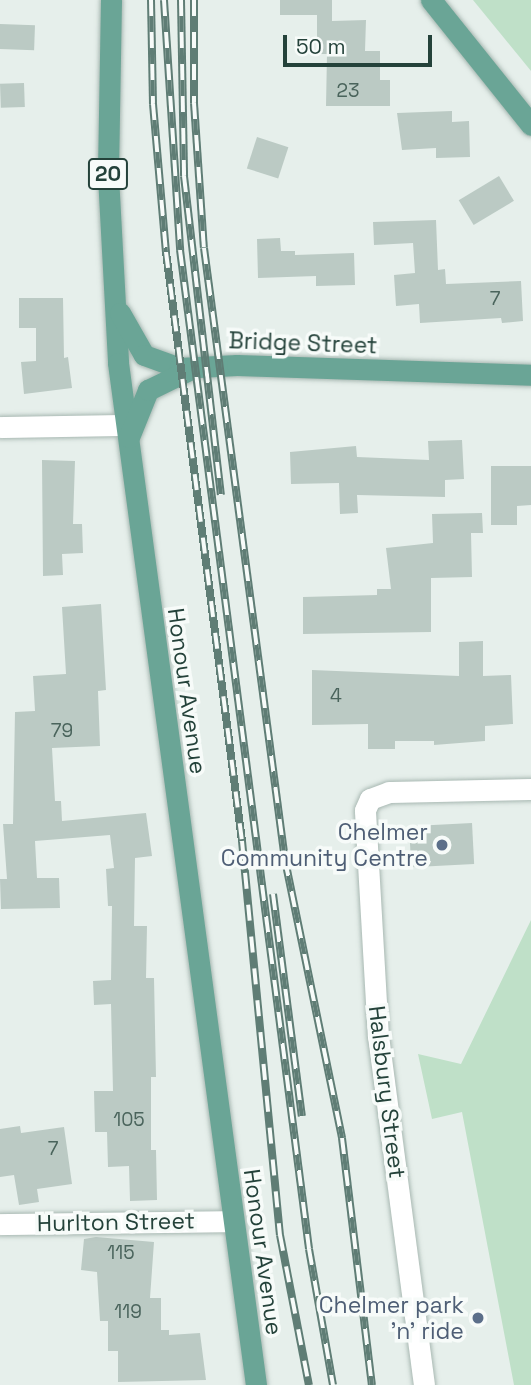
<!DOCTYPE html>
<style>
body{margin:0}
#map{position:relative;width:531px;height:1385px;overflow:hidden;background:#e6efeb;font-family:"Space Grotesk",sans-serif}
div>[style]{position:absolute}
.green>*{inset:0;background:#bfe0c8}
.building>*{inset:0;background:#bbcac4;transform-origin:0 0}
.roads{filter:drop-shadow(0 0 2px #a8b8b2) drop-shadow(0 0 2px #a8b8b2)}
.minor>*{height:21px;margin:-10.5px;padding:0 10.5px;transform-origin:10.5px;border-radius:10.5px;background:#fff}
.major>*{height:21px;margin:-10.5px;padding:0 10.5px;transform-origin:10.5px;border-radius:10.5px;background:#6aa596}
.rail>*{height:8px;margin-top:-4px;transform-origin:0;background:repeating-linear-gradient(90deg,#f7fbf9 0 16px,#5f7d75 0 32px);box-sizing:border-box;border-block:2px solid #5f7d75}
.dots>*{width:19px;height:19px;translate:-50% -50%;box-sizing:border-box;border:4px solid #f7fbf9;border-radius:50%}
span{translate:-50% -50%;white-space:nowrap;text-align:center;line-height:1.15;-webkit-text-stroke:7px #f7fbf9;paint-order:stroke}
.number-label{font-size:19px;color:#4a645c}
.number-label span{-webkit-text-stroke-width:0}
.shield-label span{padding:2px 5px;background:#f7fbf9;border:2px solid;border-radius:5px;-webkit-text-stroke-width:0}
.shield-label{font-size:21px;color:#24423a;font-weight:700}
.street-label{font-size:23px;color:#24423a}
.service-label{font-size:23px;color:#4e5e75}
.right{translate:-100% -50%;text-align:right}
.scale{position:absolute;left:283px;top:35px;width:149px;height:32px;box-sizing:border-box;border:4px solid #24423a;border-top:0;padding-left:9px;font-size:21px;line-height:24px;white-space:nowrap;color:#24423a;-webkit-text-stroke:5px #f7fbf9;paint-order:stroke}
</style>
<div id="map">
<div class="green">
<i style="clip-path:polygon(473px 0,531px 0,531px 71px)"></i>
<i style="clip-path:polygon(531px 920px,531px 1385px,514px 1385px,462px 1112px,432px 1119px,418px 1054px,461px 1064px)"></i>
</div>
<div class="building">
<i style="clip-path:polygon(280px 0,332px 0,332px 21px,366px 20px,365px 51px,380px 51px,380px 80px,390px 80px,390px 106px,326px 106px,327px 54px,317px 54px,317px 15px,280px 15px)"></i>
<i style="left:0;top:24px;width:35px;height:25px;rotate:2deg"></i>
<i style="left:24px;top:83px;width:24px;height:24px;rotate:88deg"></i>
<i style="clip-path:polygon(452px 111px,452px 122px,469px 121px,470px 157px,436px 158px,436px 148px,402px 150px,397px 113px)"></i>
<i style="left:257px;top:137px;width:33px;height:33px;rotate:18deg"></i>
<i style="left:499px;top:176px;width:29px;height:47px;rotate:59deg"></i>
<i style="clip-path:polygon(436px 220px,438px 270px,445px 269px,446px 284px,521px 281px,523px 321px,502px 323px,501px 318px,420px 323px,419px 304px,396px 306px,394px 275px,415px 273px,413px 243px,374px 245px,373px 222px)"></i>
<i style="clip-path:polygon(280px 238px,281px 251px,295px 251px,295px 255px,354px 253px,355px 285px,316px 286px,316px 276px,258px 278px,257px 239px)"></i>
<i style="clip-path:polygon(19px 298px,63px 298px,64px 358px,68px 357px,72px 388px,24px 394px,21px 362px,36px 361px,36px 328px,19px 328px)"></i>
<i style="clip-path:polygon(462px 440px,464px 479px,445px 480px,445px 497px,357px 495px,358px 513px,340px 514px,339px 483px,291px 484px,290px 452px,356px 446px,357px 457px,429px 460px,428px 441px)"></i>
<i style="clip-path:polygon(42px 460px,75px 461px,73px 524px,82px 524px,83px 553px,62px 554px,63px 575px,43px 576px)"></i>
<i style="clip-path:polygon(491px 466px,531px 466px,531px 505px,517px 506px,517px 525px,491px 525px)"></i>
<i style="clip-path:polygon(482px 513px,483px 533px,471px 533px,472px 577px,431px 578px,431px 632px,303px 634px,303px 597px,377px 595px,377px 589px,391px 589px,386px 548px,433px 543px,432px 514px)"></i>
<i style="clip-path:polygon(101px 604px,106px 690px,98px 691px,100px 746px,52px 748px,55px 801px,61px 801px,62px 821px,146px 813px,152px 856px,135px 858px,134px 926px,147px 926px,146px 978px,154px 978px,156px 1077px,151px 1077px,151px 1150px,156px 1150px,157px 1200px,130px 1201px,129px 1166px,108px 1167px,107px 1132px,95px 1132px,94px 1091px,113px 1091px,111px 1004px,94px 1005px,93px 981px,111px 980px,112px 906px,108px 906px,106px 869px,114px 868px,110px 835px,35px 841px,37px 878px,59px 878px,60px 908px,1px 909px,0 879px,7px 879px,3px 824px,13px 824px,15px 712px,35px 711px,33px 676px,66px 674px,62px 607px)"></i>
<i style="clip-path:polygon(483px 641px,483px 676px,511px 675px,513px 724px,485px 726px,485px 741px,434px 745px,434px 741px,395px 741px,395px 749px,368px 749px,368px 724px,312px 725px,312px 670px,459px 676px,459px 642px)"></i>
<i style="left:472px;top:823px;width:41px;height:63px;rotate:87deg"></i>
<i style="clip-path:polygon(20px 1126px,21px 1133px,64px 1127px,72px 1184px,37px 1189px,39px 1202px,19px 1205px,14px 1175px,0 1177px,0 1129px)"></i>
<i style="clip-path:polygon(96px 1237px,154px 1242px,150px 1298px,161px 1298px,161px 1330px,169px 1330px,169px 1335px,200px 1333px,206px 1380px,118px 1382px,118px 1351px,108px 1351px,108px 1321px,100px 1321px,97px 1272px,81px 1270px,84px 1239px)"></i>
</div>
<div class="roads">
<div class="minor">
<i style="left:0;top:427px;width:125px;rotate:-0.9deg"></i>
<i style="left:0;top:1224px;width:232px;rotate:-0.7deg"></i>
<i style="left:424px;top:1385px;width:351px;rotate:-97.5deg"></i>
<i style="left:378px;top:1037px;width:227px;rotate:-93.3deg"></i>
<i style="left:365px;top:810px;width:12px;rotate:-66deg"></i>
<i style="left:370px;top:799px;width:20px;rotate:-20deg"></i>
<i style="left:389px;top:792px;width:142px;rotate:-1.2deg"></i>
</div>
<div class="major">
<i style="left:111px;top:0;width:176px;rotate:91deg"></i>
<i style="left:108px;top:176px;width:187px;rotate:86.9deg"></i>
<i style="left:118px;top:363px;width:1031px;rotate:82.31deg"></i>
<i style="left:431px;top:0;width:160px;rotate:51.3deg"></i>
<i style="left:120px;top:313px;width:48px;rotate:60.3deg"></i>
<i style="left:144px;top:355px;width:37px;rotate:20deg"></i>
<i style="left:179px;top:368px;width:58px;rotate:-3deg"></i>
<i style="left:237px;top:365px;width:294px;rotate:1.9deg"></i>
<i style="left:129px;top:437px;width:51px;rotate:-68deg"></i>
<i style="left:148px;top:390px;width:46px;rotate:-26deg"></i>
</div>
</div>
<div class="rail">
<i style="left:151px;top:0;width:104px;rotate:88.9deg"></i>
<i style="left:153px;top:104px;width:149px;rotate:85deg"></i>
<i style="left:166px;top:252px;width:594px;rotate:82.65deg"></i>
<i style="left:242px;top:841px;width:396px;rotate:84.5deg"></i>
<i style="left:280px;top:1235px;width:153px;rotate:79.1deg"></i>
<i style="left:164px;top:0;width:251px;rotate:86.3deg"></i>
<i style="left:180px;top:250px;width:1007px;rotate:82.64deg"></i>
<i style="left:309px;top:1249px;width:138px;rotate:80deg"></i>
<i style="left:181px;top:0;width:176px;rotate:89deg"></i>
<i style="left:184px;top:176px;width:321px;rotate:83.4deg"></i>
<i style="left:194px;top:0;width:103px;rotate:90deg"></i>
<i style="left:194px;top:103px;width:145px;rotate:86.1deg"></i>
<i style="left:204px;top:248px;width:617px;rotate:82.46deg"></i>
<i style="left:285px;top:860px;width:284px;rotate:78.4deg"></i>
<i style="left:342px;top:1138px;width:249px;rotate:83.1deg"></i>
<i style="left:273px;top:894px;width:224px;rotate:82.6deg"></i>
</div>
<div class="dots">
<i style="left:442px;top:845px;background:#5c6f8a"></i>
<i style="left:478px;top:1318px;background:#5c6f8a"></i>
</div>
<div class="number-label">
<span style="left:348px;top:91px">23</span>
<span style="left:495px;top:299px">7</span>
<span style="left:336px;top:696px">4</span>
<span style="left:62px;top:731px">79</span>
<span style="left:129px;top:1120px">105</span>
<span style="left:53px;top:1149px">7</span>
<span style="left:121px;top:1253px">115</span>
<span style="left:128px;top:1312px">119</span>
</div>
<div class="shield-label">
<span style="left:108px;top:174px">20</span>
</div>
<div class="street-label">
<span style="left:303px;top:343px;rotate:2deg">Bridge Street</span>
<span style="left:187px;top:691px;rotate:82deg">Honour Avenue</span>
<span style="left:387px;top:1092px;rotate:83deg">Halsbury Street</span>
<span style="left:116px;top:1222px;rotate:-1deg">Hurlton Street</span>
<span style="left:263px;top:1252px;rotate:82deg">Honour Avenue</span>
</div>
<div class="service-label">
<span class="right" style="left:428px;top:845px">Chelmer<br>Community Centre</span>
<span class="right" style="left:464px;top:1318px">Chelmer park<br>'n' ride</span>
</div>
<div class="scale">50 m</div>
</div>
